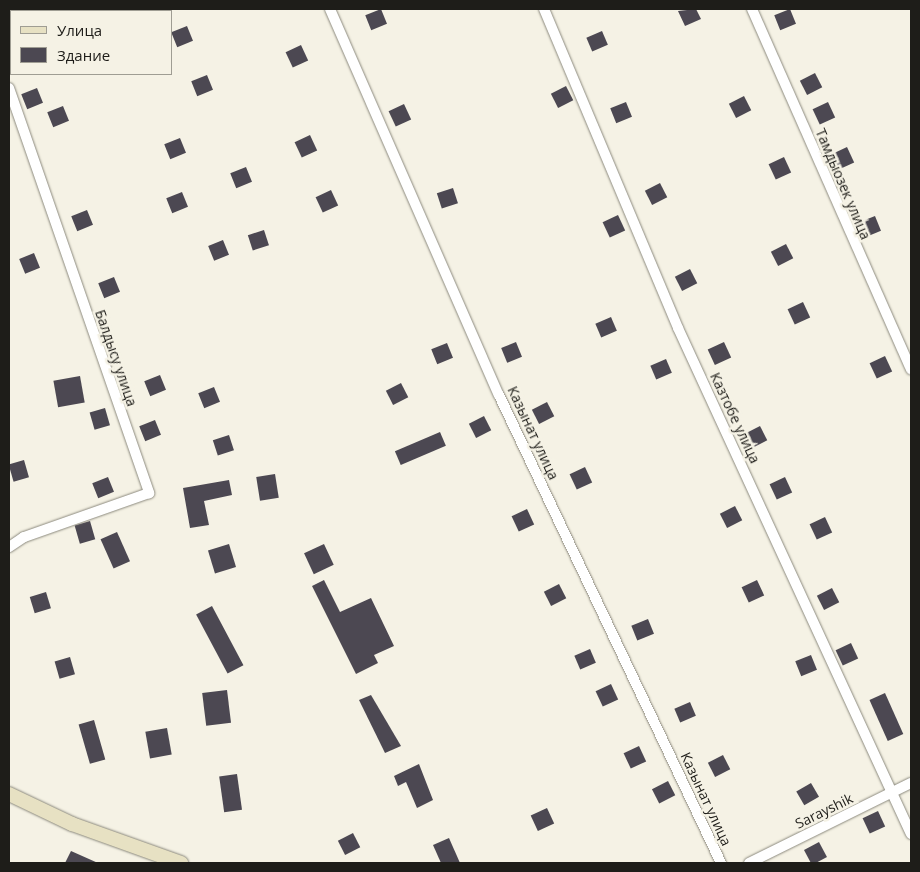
<!DOCTYPE html>
<meta charset="utf-8">
<style>
body{margin:0}
#map{position:relative;width:920px;height:872px;overflow:hidden;background:#f5f2e5;font-family:"Open Sans",sans-serif}
div>[style]{position:absolute}
.building>*{inset:0;background:#4c4852;transform-origin:0 0}
.roads{filter:drop-shadow(0 0 1px #8c8a7e) drop-shadow(0 0 1px #8c8a7e)}
.street>*{height:10px;margin:-5px;padding:0 5px;transform-origin:5px;border-radius:5px;background:#fff}
.secondary>*{height:14px;margin:-7px;padding:0 7px;transform-origin:7px;border-radius:7px;background:#e7e1c3}
span{translate:-50% -50%;white-space:nowrap;text-align:center;line-height:1.15;-webkit-text-stroke:5px #f5f2e5;paint-order:stroke}
.street-label{font-size:14px;color:#1e1d19}
.frame{position:absolute;inset:0;border:10px solid #1e1d19;pointer-events:none}
.legend{position:absolute;left:10px;top:10px;width:162px;height:65px;box-sizing:border-box;background:#f5f2e5;border:1px solid #9f9d93;margin:0;padding:6px 9px;list-style:none;font-size:15px;color:#1e1d19}
.legend li{display:flex;align-items:center;gap:10px;height:25px}
.legend b{width:25px;border:1px solid #9f9d93}
</style>
<div id="map">
<div class="building">
<i style="left:381px;top:9px;width:16px;height:17px;rotate:68deg"></i>
<i style="clip-path:polygon(696px 9px,701px 19px,685px 26px,678px 11px)"></i>
<i style="left:790px;top:9px;width:16px;height:17px;rotate:68deg"></i>
<i style="left:187px;top:26px;width:16px;height:17px;rotate:68deg"></i>
<i style="left:602px;top:31px;width:15px;height:17px;rotate:67deg"></i>
<i style="left:301px;top:45px;width:17px;height:17px;rotate:65deg"></i>
<i style="left:815px;top:73px;width:16px;height:17px;rotate:63deg"></i>
<i style="left:207px;top:75px;width:16px;height:17px;rotate:68deg"></i>
<i style="left:566px;top:86px;width:16px;height:17px;rotate:63deg"></i>
<i style="left:37px;top:88px;width:16px;height:17px;rotate:68deg"></i>
<i style="left:744px;top:96px;width:16px;height:17px;rotate:63deg"></i>
<i style="left:626px;top:102px;width:16px;height:17px;rotate:68deg"></i>
<i style="left:828px;top:102px;width:17px;height:17px;rotate:65deg"></i>
<i style="left:404px;top:104px;width:17px;height:17px;rotate:65deg"></i>
<i style="left:63px;top:106px;width:16px;height:17px;rotate:68deg"></i>
<i style="left:310px;top:135px;width:17px;height:17px;rotate:65deg"></i>
<i style="left:180px;top:138px;width:16px;height:17px;rotate:68deg"></i>
<i style="left:847px;top:147px;width:17px;height:17px;rotate:65deg"></i>
<i style="left:784px;top:157px;width:17px;height:17px;rotate:65deg"></i>
<i style="left:246px;top:167px;width:16px;height:17px;rotate:68deg"></i>
<i style="left:660px;top:183px;width:16px;height:17px;rotate:63deg"></i>
<i style="left:453px;top:188px;width:16px;height:17px;rotate:72deg"></i>
<i style="left:331px;top:190px;width:17px;height:17px;rotate:65deg"></i>
<i style="left:182px;top:192px;width:16px;height:17px;rotate:68deg"></i>
<i style="left:87px;top:210px;width:16px;height:17px;rotate:68deg"></i>
<i style="left:618px;top:215px;width:17px;height:17px;rotate:65deg"></i>
<i style="left:875px;top:216px;width:16px;height:17px;rotate:68deg"></i>
<i style="left:264px;top:230px;width:16px;height:17px;rotate:72deg"></i>
<i style="left:223px;top:240px;width:16px;height:16px;rotate:68deg"></i>
<i style="left:786px;top:244px;width:16px;height:17px;rotate:63deg"></i>
<i style="left:34px;top:253px;width:16px;height:16px;rotate:68deg"></i>
<i style="left:690px;top:269px;width:16px;height:17px;rotate:63deg"></i>
<i style="left:114px;top:277px;width:16px;height:17px;rotate:68deg"></i>
<i style="left:803px;top:302px;width:17px;height:17px;rotate:65deg"></i>
<i style="left:611px;top:317px;width:15px;height:17px;rotate:67deg"></i>
<i style="left:516px;top:342px;width:16px;height:16px;rotate:68deg"></i>
<i style="left:724px;top:342px;width:17px;height:18px;rotate:65deg"></i>
<i style="left:447px;top:343px;width:16px;height:17px;rotate:68deg"></i>
<i style="left:885px;top:356px;width:17px;height:17px;rotate:65deg"></i>
<i style="left:666px;top:359px;width:15px;height:17px;rotate:67deg"></i>
<i style="left:160px;top:375px;width:16px;height:17px;rotate:68deg"></i>
<i style="left:80px;top:376px;width:27px;height:27px;rotate:80deg"></i>
<i style="left:401px;top:383px;width:16px;height:17px;rotate:63deg"></i>
<i style="left:214px;top:387px;width:16px;height:17px;rotate:68deg"></i>
<i style="left:547px;top:402px;width:16px;height:17px;rotate:63deg"></i>
<i style="left:105px;top:408px;width:18px;height:16px;rotate:74deg"></i>
<i style="left:484px;top:416px;width:16px;height:17px;rotate:63deg"></i>
<i style="left:155px;top:420px;width:16px;height:17px;rotate:68deg"></i>
<i style="left:760px;top:426px;width:16px;height:17px;rotate:63deg"></i>
<i style="left:440px;top:432px;width:15px;height:49px;rotate:67deg"></i>
<i style="left:229px;top:435px;width:16px;height:17px;rotate:72deg"></i>
<i style="left:24px;top:460px;width:18px;height:16px;rotate:74deg"></i>
<i style="left:585px;top:467px;width:17px;height:17px;rotate:65deg"></i>
<i style="left:275px;top:474px;width:24px;height:19px;rotate:81deg"></i>
<i style="left:108px;top:477px;width:16px;height:17px;rotate:68deg"></i>
<i style="left:785px;top:477px;width:17px;height:17px;rotate:65deg"></i>
<i style="clip-path:polygon(229px 480px,232px 495px,204px 501px,209px 525px,190px 528px,183px 488px)"></i>
<i style="left:735px;top:506px;width:16px;height:17px;rotate:63deg"></i>
<i style="left:527px;top:509px;width:17px;height:17px;rotate:65deg"></i>
<i style="left:825px;top:517px;width:17px;height:17px;rotate:65deg"></i>
<i style="left:90px;top:521px;width:19px;height:16px;rotate:74deg"></i>
<i style="left:117px;top:532px;width:32px;height:18px;rotate:66deg"></i>
<i style="left:229px;top:544px;width:24px;height:22px;rotate:73deg"></i>
<i style="left:324px;top:544px;width:23px;height:22px;rotate:65deg"></i>
<i style="clip-path:polygon(324px 580px,340px 612px,371px 598px,394px 646px,374px 655px,378px 663px,356px 674px,312px 586px)"></i>
<i style="left:757px;top:580px;width:17px;height:17px;rotate:65deg"></i>
<i style="left:559px;top:584px;width:16px;height:17px;rotate:63deg"></i>
<i style="left:832px;top:588px;width:16px;height:17px;rotate:63deg"></i>
<i style="left:46px;top:592px;width:17px;height:17px;rotate:73deg"></i>
<i style="left:212px;top:606px;width:67px;height:18px;rotate:62deg"></i>
<i style="left:648px;top:619px;width:16px;height:18px;rotate:68deg"></i>
<i style="left:851px;top:643px;width:17px;height:17px;rotate:65deg"></i>
<i style="left:590px;top:649px;width:15px;height:17px;rotate:67deg"></i>
<i style="left:811px;top:655px;width:16px;height:17px;rotate:68deg"></i>
<i style="left:70px;top:657px;width:18px;height:16px;rotate:74deg"></i>
<i style="left:611px;top:684px;width:17px;height:17px;rotate:65deg"></i>
<i style="left:227px;top:690px;width:33px;height:25px;rotate:83deg"></i>
<i style="left:885px;top:693px;width:45px;height:17px;rotate:66deg"></i>
<i style="clip-path:polygon(371px 695px,401px 746px,385px 753px,359px 700px)"></i>
<i style="left:690px;top:702px;width:15px;height:17px;rotate:67deg"></i>
<i style="left:94px;top:720px;width:41px;height:16px;rotate:74deg"></i>
<i style="left:167px;top:728px;width:27px;height:22px;rotate:80deg"></i>
<i style="left:639px;top:746px;width:17px;height:17px;rotate:65deg"></i>
<i style="left:723px;top:755px;width:16px;height:17px;rotate:63deg"></i>
<i style="clip-path:polygon(419px 764px,433px 800px,417px 808px,406px 782px,398px 786px,394px 776px)"></i>
<i style="left:237px;top:774px;width:36px;height:18px;rotate:82deg"></i>
<i style="left:668px;top:781px;width:16px;height:18px;rotate:63deg"></i>
<i style="left:811px;top:783px;width:16px;height:17px;rotate:60deg"></i>
<i style="left:547px;top:808px;width:17px;height:18px;rotate:65deg"></i>
<i style="left:878px;top:811px;width:17px;height:17px;rotate:65deg"></i>
<i style="left:353px;top:833px;width:16px;height:17px;rotate:63deg"></i>
<i style="clip-path:polygon(449px 838px,460px 863px,441px 863px,433px 845px)"></i>
<i style="left:819px;top:842px;width:17px;height:17px;rotate:62deg"></i>
<i style="clip-path:polygon(71px 851px,98px 863px,65px 863px)"></i>
</div>
<div class="roads">
<div class="street">
<i style="left:330px;top:9px;width:421px;rotate:66.4deg"></i>
<i style="left:499px;top:395px;width:518px;rotate:64.62deg"></i>
<i style="left:544px;top:9px;width:346px;rotate:67.2deg"></i>
<i style="left:678px;top:328px;width:557px;rotate:65.28deg"></i>
<i style="left:752px;top:9px;width:394px;rotate:66.2deg"></i>
<i style="left:9px;top:88px;width:429px;rotate:70.9deg"></i>
<i style="left:149px;top:493px;width:133px;rotate:160.6deg"></i>
<i style="left:24px;top:537px;width:18px;rotate:146deg"></i>
<i style="left:749px;top:863px;width:181px;rotate:-26.3deg"></i>
</div>
<div class="secondary">
<i style="left:9px;top:794px;width:70px;rotate:25.5deg"></i>
<i style="left:72px;top:824px;width:116px;rotate:19.7deg"></i>
</div>
</div>
<div class="street-label">
<span style="left:843px;top:184px;rotate:67deg">Тамдыозек улица</span>
<span style="left:116px;top:358px;rotate:71deg">Балдысу улица</span>
<span style="left:735px;top:418px;rotate:65deg">Казтобе улица</span>
<span style="left:533px;top:433px;rotate:65deg">Казынат улица</span>
<span style="left:706px;top:799px;rotate:65deg">Казынат улица</span>
<span style="left:824px;top:811px;rotate:-26deg">Sarayshik</span>
</div>
<div class="frame"></div>
<ul class="legend">
<li><b style="height:6px;background:#e7e1c3"></b>Улица</li>
<li><b style="height:14px;background:#4c4852"></b>Здание</li>
</ul>
</div>
